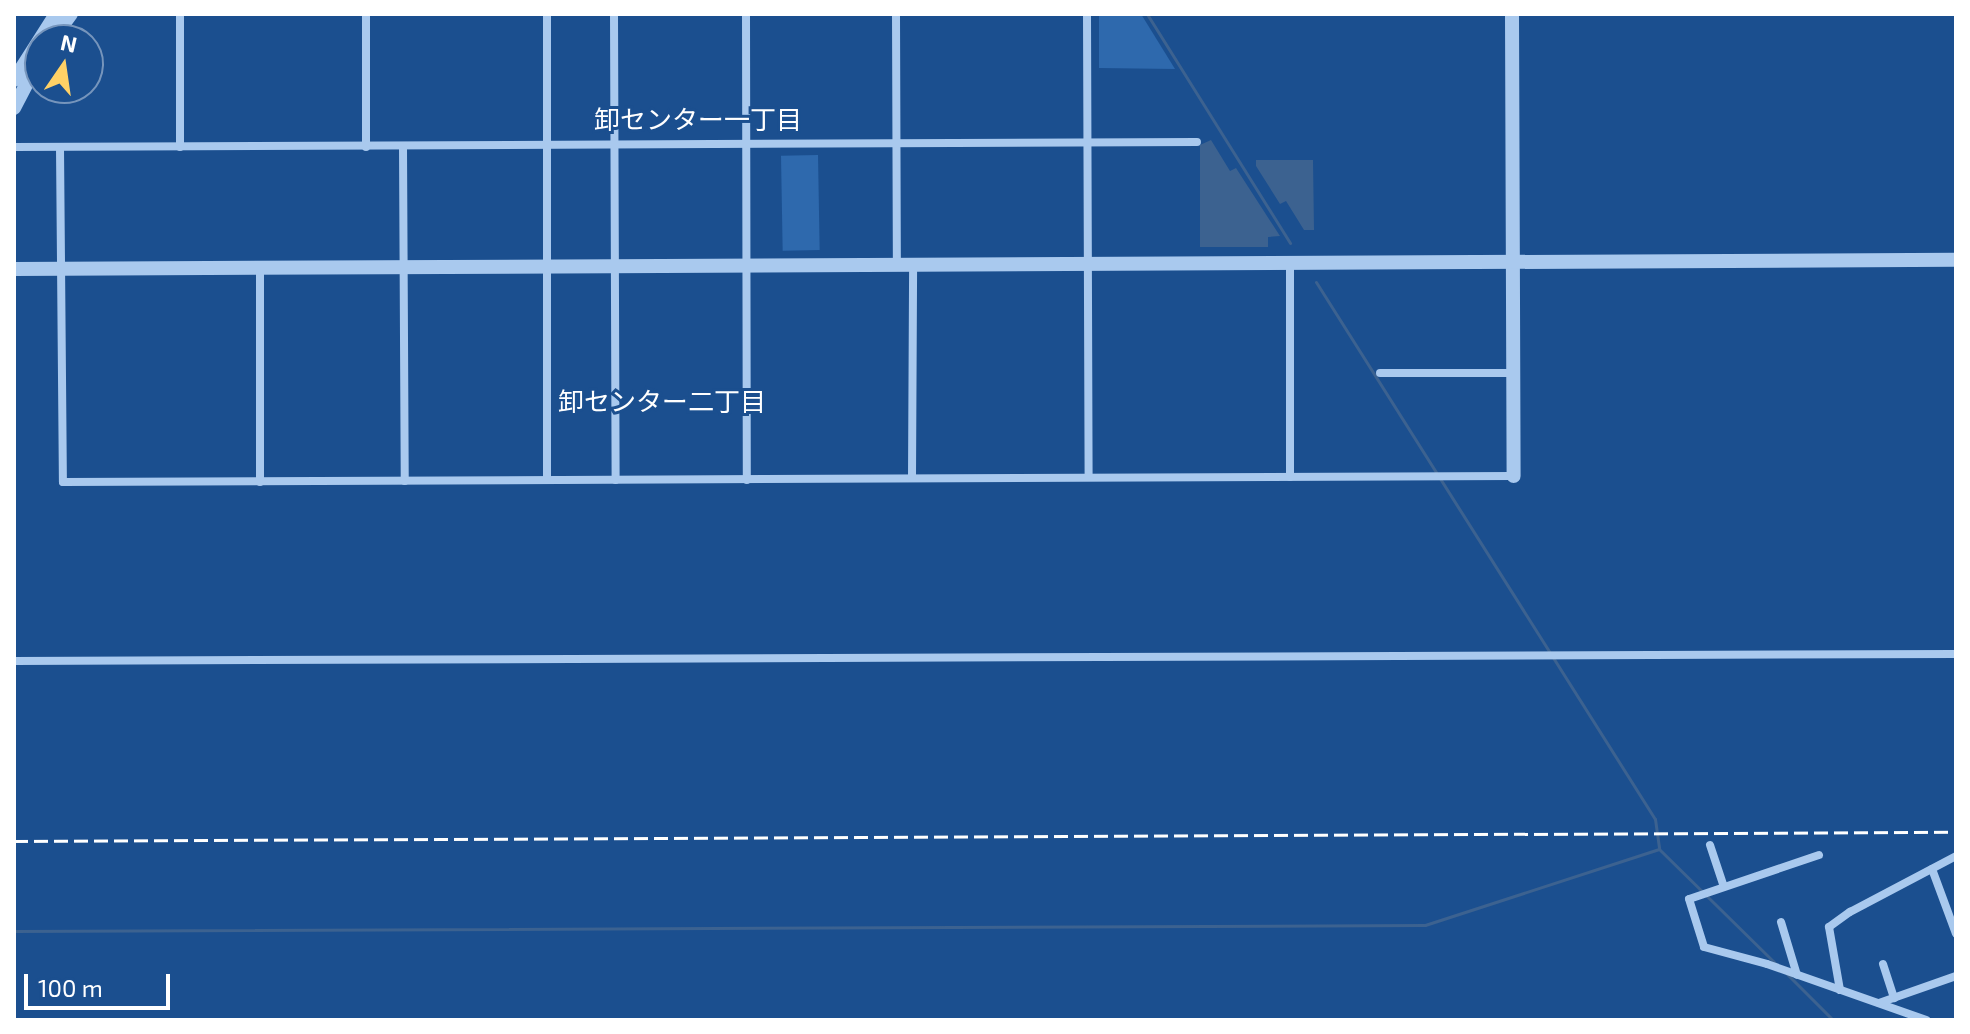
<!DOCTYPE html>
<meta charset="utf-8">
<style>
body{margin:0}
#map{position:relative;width:1970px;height:1034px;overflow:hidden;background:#1b4f8f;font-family:"Exo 2","Noto Sans JP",sans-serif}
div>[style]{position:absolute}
.green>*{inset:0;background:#2e69ad;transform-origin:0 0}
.water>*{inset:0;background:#3c6290}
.stream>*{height:3px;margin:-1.5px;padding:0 1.5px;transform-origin:1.5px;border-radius:1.5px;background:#3c6290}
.minor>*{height:8px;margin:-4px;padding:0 4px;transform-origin:4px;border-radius:4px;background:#a9c9ee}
.tertiary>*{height:14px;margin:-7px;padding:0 7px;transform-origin:7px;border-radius:7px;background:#a9c9ee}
.rail>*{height:3px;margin-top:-1.5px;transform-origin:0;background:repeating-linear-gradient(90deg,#fff 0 14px,transparent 0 20px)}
span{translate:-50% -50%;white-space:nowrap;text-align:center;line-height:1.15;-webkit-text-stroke:6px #1b4f8f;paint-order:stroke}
.neighbourhood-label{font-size:26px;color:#fff}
.frame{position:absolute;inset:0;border:16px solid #fff;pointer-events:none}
.north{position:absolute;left:24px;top:24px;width:80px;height:80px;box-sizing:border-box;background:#1b4f8f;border:2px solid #7695bc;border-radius:50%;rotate:13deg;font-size:22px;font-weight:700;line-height:32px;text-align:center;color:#fff}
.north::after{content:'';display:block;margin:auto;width:28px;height:36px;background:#ffd166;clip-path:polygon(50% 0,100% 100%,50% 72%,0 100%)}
.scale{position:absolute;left:24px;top:974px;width:146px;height:36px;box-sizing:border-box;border:4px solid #fff;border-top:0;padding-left:10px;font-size:24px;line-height:28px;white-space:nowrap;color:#fff;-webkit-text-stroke:6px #1b4f8f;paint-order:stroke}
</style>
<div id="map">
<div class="green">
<i style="clip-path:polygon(1099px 14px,1141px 14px,1175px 69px,1099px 68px)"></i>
<i style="left:818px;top:155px;width:95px;height:37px;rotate:89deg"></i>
</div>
<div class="water">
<i style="clip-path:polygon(1211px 140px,1230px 171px,1236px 168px,1280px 236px,1268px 237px,1268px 247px,1200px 247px,1200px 145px)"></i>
<i style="clip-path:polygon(1256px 160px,1313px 160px,1314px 230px,1304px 230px,1286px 201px,1280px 204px,1256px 166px)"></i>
</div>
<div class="stream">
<i style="left:1147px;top:14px;width:270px;rotate:58deg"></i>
<i style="left:1316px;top:282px;width:635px;rotate:57.74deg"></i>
<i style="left:1655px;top:819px;width:30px;rotate:82deg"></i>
<i style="left:1659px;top:849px;width:163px;rotate:44.5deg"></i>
<i style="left:14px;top:931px;width:1411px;rotate:-0.24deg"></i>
<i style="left:1425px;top:925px;width:246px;rotate:-18deg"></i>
<i style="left:1787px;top:974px;width:65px;rotate:45deg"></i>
</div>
<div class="minor">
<i style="left:366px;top:14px;width:133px;rotate:90deg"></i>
<i style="left:614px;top:14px;width:466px;rotate:89.8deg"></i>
<i style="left:746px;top:14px;width:466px;rotate:89.9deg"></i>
<i style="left:896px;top:14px;width:251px;rotate:89.8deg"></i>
<i style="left:1087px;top:14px;width:463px;rotate:89.8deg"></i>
<i style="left:14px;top:147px;width:1183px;rotate:-0.24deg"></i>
<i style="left:180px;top:147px;width:133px;rotate:-90deg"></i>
<i style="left:403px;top:147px;width:334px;rotate:89.7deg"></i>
<i style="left:60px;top:148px;width:334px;rotate:89.5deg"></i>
<i style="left:63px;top:482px;width:1451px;rotate:-0.24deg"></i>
<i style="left:1290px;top:263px;width:214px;rotate:90deg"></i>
<i style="left:260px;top:268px;width:214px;rotate:90deg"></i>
<i style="left:1380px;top:373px;width:133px"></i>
<i style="left:912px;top:478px;width:213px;rotate:-89.7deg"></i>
<i style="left:547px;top:480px;width:466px;rotate:-90deg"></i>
<i style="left:14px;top:661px;width:1942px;rotate:-0.21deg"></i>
<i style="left:1710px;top:845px;width:44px;rotate:71.6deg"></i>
<i style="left:1819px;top:855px;width:137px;rotate:161.3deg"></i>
<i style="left:1689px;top:899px;width:50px;rotate:72.6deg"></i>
<i style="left:1704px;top:947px;width:65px;rotate:15.1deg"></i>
<i style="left:1767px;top:964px;width:169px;rotate:19.4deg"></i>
<i style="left:1932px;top:869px;width:69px;rotate:69.7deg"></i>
<i style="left:1781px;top:922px;width:55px;rotate:73.2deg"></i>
<i style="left:1883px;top:964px;width:36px;rotate:72deg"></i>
<i style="left:1840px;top:990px;width:64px;rotate:-99.9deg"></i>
<i style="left:1829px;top:927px;width:26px;rotate:-36deg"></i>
<i style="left:1850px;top:912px;width:120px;rotate:-27.8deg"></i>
<i style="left:1879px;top:1003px;width:82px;rotate:-19.3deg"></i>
</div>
<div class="tertiary">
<i style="left:1512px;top:14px;width:462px;rotate:89.8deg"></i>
<i style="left:52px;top:40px;width:32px;rotate:-54deg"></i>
<i style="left:14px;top:80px;width:78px;rotate:-57.5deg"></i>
<i style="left:14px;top:108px;width:56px;rotate:-62.5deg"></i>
<i style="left:14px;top:269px;width:1942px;rotate:-0.27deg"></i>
</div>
<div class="rail">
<i style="left:14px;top:841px;width:1942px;rotate:-0.27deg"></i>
</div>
<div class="neighbourhood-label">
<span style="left:698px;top:119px">卸センター一丁目</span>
<span style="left:662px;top:401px">卸センター二丁目</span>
</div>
<div class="frame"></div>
<div class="north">N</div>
<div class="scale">100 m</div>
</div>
